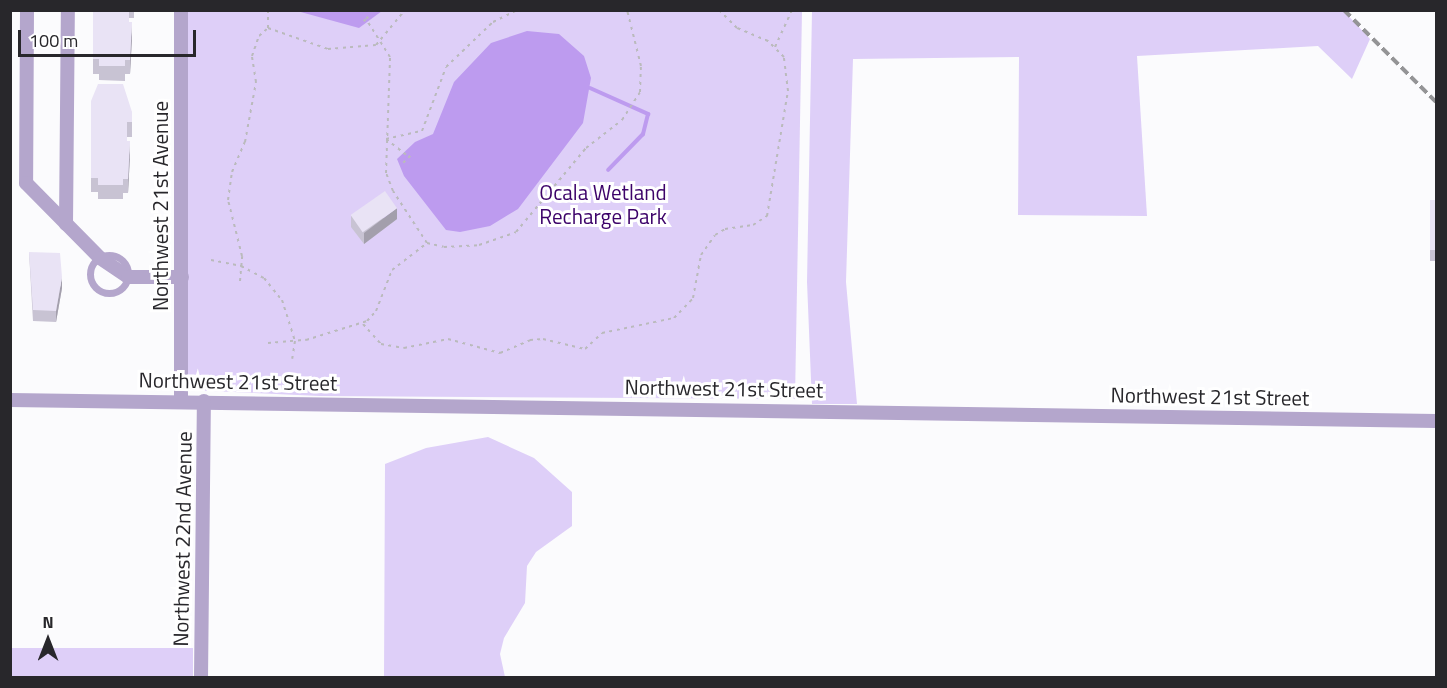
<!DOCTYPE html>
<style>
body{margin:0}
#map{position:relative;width:1447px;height:688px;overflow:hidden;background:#fbfbfd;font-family:"Titillium Web",sans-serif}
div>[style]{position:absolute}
.green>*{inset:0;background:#decff8;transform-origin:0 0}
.water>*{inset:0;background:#bd9bef}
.stream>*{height:4px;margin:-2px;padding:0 2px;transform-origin:2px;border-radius:2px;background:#bd9bef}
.path>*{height:2px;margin-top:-1px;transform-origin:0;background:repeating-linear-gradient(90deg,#bababc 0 3px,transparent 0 7.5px)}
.service>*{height:7px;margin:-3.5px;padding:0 3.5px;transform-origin:3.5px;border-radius:3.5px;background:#b4a6cc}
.service>.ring{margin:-3.5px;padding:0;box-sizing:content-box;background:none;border:7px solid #b4a6cc;border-radius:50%}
.minor>*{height:14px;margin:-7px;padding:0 7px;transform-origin:7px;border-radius:7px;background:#b4a6cc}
.rail>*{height:4px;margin-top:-2px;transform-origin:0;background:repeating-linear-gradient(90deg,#949496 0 9px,transparent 0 13.5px)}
.wall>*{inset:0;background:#c8c3d3;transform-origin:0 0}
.shaded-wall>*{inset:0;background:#a39fac}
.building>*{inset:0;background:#e9e3f5;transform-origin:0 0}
span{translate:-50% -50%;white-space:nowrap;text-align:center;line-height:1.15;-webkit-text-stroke:6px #fff;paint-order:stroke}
.park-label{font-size:21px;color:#3c0269}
.street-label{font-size:21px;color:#28272b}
.frame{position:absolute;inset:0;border:12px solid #28272b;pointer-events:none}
.north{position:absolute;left:18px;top:610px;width:60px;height:60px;-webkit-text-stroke:4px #fff;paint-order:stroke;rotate:0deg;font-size:16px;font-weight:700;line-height:24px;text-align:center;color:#28272b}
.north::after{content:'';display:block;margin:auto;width:21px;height:27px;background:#28272b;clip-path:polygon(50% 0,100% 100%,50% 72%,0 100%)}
.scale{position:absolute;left:18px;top:30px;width:178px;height:27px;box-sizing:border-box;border:3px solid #28272b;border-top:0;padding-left:8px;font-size:18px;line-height:21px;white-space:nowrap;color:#28272b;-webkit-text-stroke:4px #fff;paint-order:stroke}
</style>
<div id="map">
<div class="green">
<i style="clip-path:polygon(1343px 10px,1370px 39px,1352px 79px,1318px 46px,1137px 56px,1147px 216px,1018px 215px,1019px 57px,853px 59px,846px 282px,857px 404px,812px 404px,807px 282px,812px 11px)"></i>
<i style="clip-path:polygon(188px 11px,802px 11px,795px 399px,320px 396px,190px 390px,185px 376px)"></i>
<i style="clip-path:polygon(488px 437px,534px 458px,572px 492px,572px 526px,536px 552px,527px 566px,525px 603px,504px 638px,500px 654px,505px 677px,384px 677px,385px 464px,426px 448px)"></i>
<i style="left:11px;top:648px;width:182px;height:29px"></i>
</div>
<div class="water">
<i style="clip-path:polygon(297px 11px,382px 11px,359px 28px)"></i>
<i style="clip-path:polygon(527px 31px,559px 34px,584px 56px,591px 78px,583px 123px,518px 209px,490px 226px,460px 232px,446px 230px,404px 176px,397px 159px,415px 142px,433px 134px,454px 82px,491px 43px)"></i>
</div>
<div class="stream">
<i style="left:590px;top:88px;width:64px;rotate:24.1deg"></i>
<i style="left:648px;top:114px;width:21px;rotate:104deg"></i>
<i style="left:643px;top:134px;width:50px;rotate:134.2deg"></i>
</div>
<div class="path">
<i style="left:268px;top:10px;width:18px;rotate:90deg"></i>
<i style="left:366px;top:19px;width:7px;rotate:-45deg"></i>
<i style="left:775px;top:47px;width:41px;rotate:-65.3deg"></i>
<i style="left:386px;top:139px;width:37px;rotate:-13deg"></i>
<i style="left:422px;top:131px;width:68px;rotate:-69.4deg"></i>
<i style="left:446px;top:67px;width:65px;rotate:-43.8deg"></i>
<i style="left:493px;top:22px;width:28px;rotate:-26deg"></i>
<i style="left:386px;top:139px;width:29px;rotate:38deg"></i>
<i style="left:403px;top:163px;width:14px;rotate:-45deg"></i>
<i style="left:427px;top:243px;width:17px;rotate:13deg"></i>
<i style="left:444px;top:247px;width:35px;rotate:-3deg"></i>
<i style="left:479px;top:245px;width:39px;rotate:-19deg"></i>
<i style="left:516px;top:232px;width:109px;rotate:-50.2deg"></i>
<i style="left:586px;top:148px;width:46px;rotate:-37.9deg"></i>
<i style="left:622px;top:120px;width:33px;rotate:-57deg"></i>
<i style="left:640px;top:92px;width:26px;rotate:-88deg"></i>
<i style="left:641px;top:66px;width:58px;rotate:-104deg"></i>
<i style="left:211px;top:260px;width:31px;rotate:11deg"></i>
<i style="left:241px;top:266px;width:26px;rotate:28deg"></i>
<i style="left:264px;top:278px;width:28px;rotate:51deg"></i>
<i style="left:282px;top:300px;width:43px;rotate:72.4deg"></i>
<i style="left:295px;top:341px;width:18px;rotate:99deg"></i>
<i style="left:240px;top:281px;width:25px;rotate:-85deg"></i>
<i style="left:242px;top:256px;width:58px;rotate:-104deg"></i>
<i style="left:228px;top:200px;width:28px;rotate:-82deg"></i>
<i style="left:232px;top:172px;width:33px;rotate:-67deg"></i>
<i style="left:245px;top:142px;width:61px;rotate:-79.6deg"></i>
<i style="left:256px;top:82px;width:26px;rotate:-99deg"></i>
<i style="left:252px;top:56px;width:21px;rotate:-71deg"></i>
<i style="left:259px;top:36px;width:12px;rotate:-42deg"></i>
<i style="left:268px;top:28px;width:64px;rotate:19.3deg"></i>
<i style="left:328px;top:49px;width:48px;rotate:-4.8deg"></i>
<i style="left:376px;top:45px;width:45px;rotate:-50.4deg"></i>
<i style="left:363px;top:324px;width:27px;rotate:48deg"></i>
<i style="left:381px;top:344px;width:23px;rotate:10deg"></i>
<i style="left:404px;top:348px;width:45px;rotate:-11.6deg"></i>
<i style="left:448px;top:339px;width:54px;rotate:15.1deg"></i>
<i style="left:500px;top:353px;width:33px;rotate:-23deg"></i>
<i style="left:530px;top:340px;width:13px;rotate:-4deg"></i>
<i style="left:543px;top:339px;width:43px;rotate:13.4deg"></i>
<i style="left:585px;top:349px;width:23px;rotate:-43deg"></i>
<i style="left:602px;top:333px;width:74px;rotate:-11.8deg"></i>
<i style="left:674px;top:318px;width:28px;rotate:-46deg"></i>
<i style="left:693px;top:298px;width:44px;rotate:-79.5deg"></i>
<i style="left:701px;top:255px;width:24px;rotate:-55deg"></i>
<i style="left:715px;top:235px;width:12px;rotate:-31deg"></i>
<i style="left:725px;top:229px;width:28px;rotate:-8deg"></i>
<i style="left:753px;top:225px;width:17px;rotate:-33deg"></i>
<i style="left:767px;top:216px;width:127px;rotate:-80.5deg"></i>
<i style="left:788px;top:91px;width:34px;rotate:-97deg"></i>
<i style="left:784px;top:57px;width:23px;rotate:-135deg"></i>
<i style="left:768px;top:41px;width:34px;rotate:-157deg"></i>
<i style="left:737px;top:28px;width:25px;rotate:-135deg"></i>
<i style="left:268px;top:343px;width:38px;rotate:-5deg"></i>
<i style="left:306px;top:340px;width:64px;rotate:-17.3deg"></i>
<i style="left:367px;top:321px;width:13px;rotate:-48deg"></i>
<i style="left:376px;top:311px;width:44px;rotate:-68.7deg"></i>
<i style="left:392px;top:270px;width:44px;rotate:-37.6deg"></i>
<i style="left:427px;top:243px;width:62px;rotate:-123.2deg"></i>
<i style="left:393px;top:191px;width:19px;rotate:-111deg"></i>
<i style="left:386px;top:173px;width:116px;rotate:-88deg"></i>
<i style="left:390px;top:57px;width:45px;rotate:-122.3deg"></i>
<i style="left:366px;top:19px;width:7px;rotate:135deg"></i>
</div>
<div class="service">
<i class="ring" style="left:90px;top:255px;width:31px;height:31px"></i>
</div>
<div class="minor">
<i style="left:27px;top:10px;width:173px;rotate:90.3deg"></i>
<i style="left:26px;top:183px;width:105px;rotate:45.4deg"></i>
<i style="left:100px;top:258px;width:34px;rotate:34deg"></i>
<i style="left:128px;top:277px;width:54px"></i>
<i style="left:181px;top:10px;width:391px;rotate:90deg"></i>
<i style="left:66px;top:224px;width:214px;rotate:-89.5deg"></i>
<i style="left:10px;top:400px;width:1426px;rotate:0.84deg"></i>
<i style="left:201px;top:678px;width:277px;rotate:-89.4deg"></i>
</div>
<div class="rail">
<i style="left:1344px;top:10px;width:130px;rotate:45deg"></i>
</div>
<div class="wall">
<i style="clip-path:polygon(93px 10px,134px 10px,134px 18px,129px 18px,129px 22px,132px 37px,130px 74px,125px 74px,125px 81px,99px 80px,99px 74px,93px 74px)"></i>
<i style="clip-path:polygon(91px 101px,132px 112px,132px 137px,127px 137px,127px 141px,130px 155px,128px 193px,123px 193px,123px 199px,98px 199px,98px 192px,91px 192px)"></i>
<i style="left:1430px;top:200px;width:7px;height:61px"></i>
<i style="clip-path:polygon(351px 216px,397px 219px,364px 244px,351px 227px)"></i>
<i style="clip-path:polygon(29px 252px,62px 288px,56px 322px,33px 321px)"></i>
<i style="left:10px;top:316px;width:2px;height:30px"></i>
</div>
<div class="shaded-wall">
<i style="clip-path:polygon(132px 22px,132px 37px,130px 74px,130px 60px)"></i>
<i style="clip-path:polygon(130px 141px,130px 155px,128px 193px,128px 179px)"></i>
<i style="clip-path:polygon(397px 208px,397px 219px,364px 244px,364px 233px)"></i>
<i style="clip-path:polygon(62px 277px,62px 288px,56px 322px,56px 311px)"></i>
</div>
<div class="building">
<i style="clip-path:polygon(93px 10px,129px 10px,129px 22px,132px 22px,130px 60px,125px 60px,125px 66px,99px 66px,99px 59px,93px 59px)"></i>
<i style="clip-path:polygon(98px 84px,123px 84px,132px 112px,132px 122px,127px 122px,127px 141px,130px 141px,128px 179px,123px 179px,123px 185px,98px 185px,98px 178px,91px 178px,91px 101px)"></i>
<i style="left:385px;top:191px;width:21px;height:42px;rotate:55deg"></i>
<i style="left:1430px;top:200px;width:7px;height:50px"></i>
<i style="clip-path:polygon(29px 252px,60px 253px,62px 277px,56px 311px,33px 310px)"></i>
<i style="left:10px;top:316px;width:2px;height:20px"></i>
</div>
<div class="park-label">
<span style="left:603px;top:204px">Ocala Wetland<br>Recharge Park</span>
</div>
<div class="street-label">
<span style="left:160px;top:206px;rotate:-90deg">Northwest 21st Avenue</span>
<span style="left:238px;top:381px;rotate:1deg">Northwest 21st Street</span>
<span style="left:724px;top:388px;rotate:1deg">Northwest 21st Street</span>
<span style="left:1210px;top:396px;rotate:1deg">Northwest 21st Street</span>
<span style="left:182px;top:539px;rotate:-89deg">Northwest 22nd Avenue</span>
</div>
<div class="frame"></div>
<div class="north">N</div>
<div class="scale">100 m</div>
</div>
